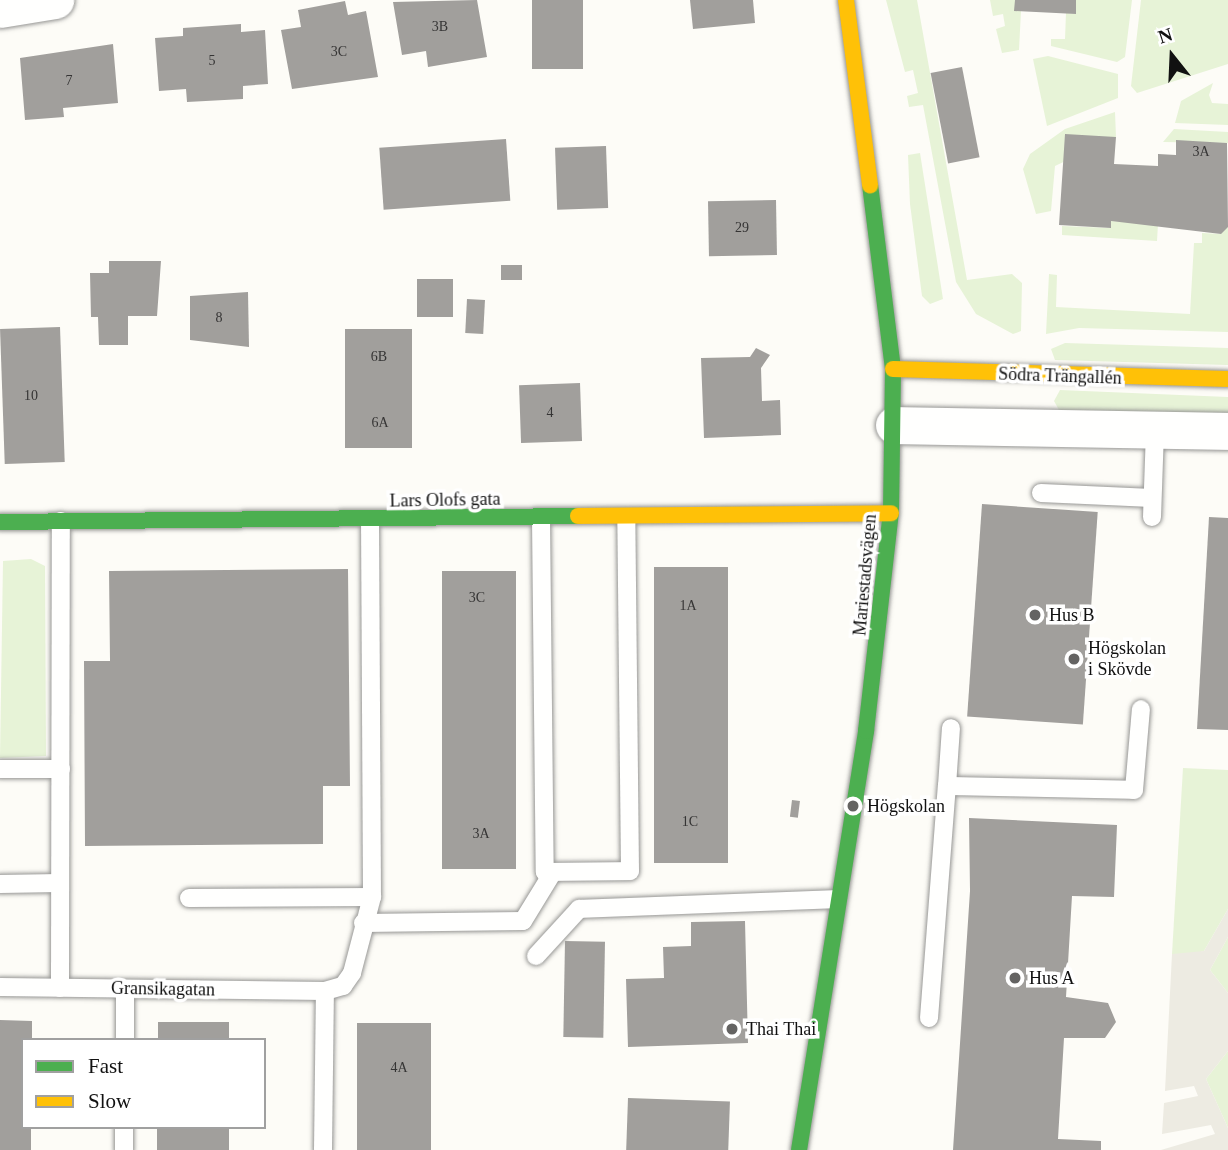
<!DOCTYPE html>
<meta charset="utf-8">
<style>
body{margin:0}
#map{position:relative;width:1228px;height:1150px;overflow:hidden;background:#fdfcf7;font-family:Georgia,serif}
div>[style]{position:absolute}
.green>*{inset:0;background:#e7f3d7}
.plaza>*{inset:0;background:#edebe2}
.building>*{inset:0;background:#a19f9c;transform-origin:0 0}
.roads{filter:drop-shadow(0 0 2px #979795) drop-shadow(0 0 2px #979795)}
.lane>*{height:18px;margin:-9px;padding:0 9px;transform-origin:9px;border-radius:9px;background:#fffffe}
.street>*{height:37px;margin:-18.5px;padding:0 18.5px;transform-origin:18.5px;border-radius:18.5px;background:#fffffe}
.fast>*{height:16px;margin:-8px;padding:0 8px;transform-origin:8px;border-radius:8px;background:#4caf50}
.slow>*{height:16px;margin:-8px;padding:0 8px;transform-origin:8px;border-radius:8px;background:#ffc107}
.dots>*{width:19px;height:19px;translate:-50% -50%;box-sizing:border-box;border:4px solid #fff;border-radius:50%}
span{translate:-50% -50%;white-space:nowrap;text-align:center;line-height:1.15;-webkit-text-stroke:7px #fff;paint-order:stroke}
.number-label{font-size:14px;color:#353434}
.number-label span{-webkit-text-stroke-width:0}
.street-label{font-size:18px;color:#111}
.poi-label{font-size:18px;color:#111}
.left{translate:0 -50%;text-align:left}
.legend{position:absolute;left:21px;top:1038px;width:245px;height:91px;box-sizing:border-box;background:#fff;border:2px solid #a0a0a0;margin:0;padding:9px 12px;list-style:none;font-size:21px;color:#111}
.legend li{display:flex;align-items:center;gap:14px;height:35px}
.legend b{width:35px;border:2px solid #a0a0a0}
.north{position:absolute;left:1137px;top:21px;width:70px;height:70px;-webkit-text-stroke:5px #fff;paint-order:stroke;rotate:342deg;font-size:19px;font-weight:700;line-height:28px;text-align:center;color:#111}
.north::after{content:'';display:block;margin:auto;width:24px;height:32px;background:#111;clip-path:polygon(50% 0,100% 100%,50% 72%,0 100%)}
</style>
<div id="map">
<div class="green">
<i style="clip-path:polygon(886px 0,917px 0,967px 280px,1012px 274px,1022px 283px,1021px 331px,1013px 334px,976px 314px,956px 282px,923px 105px,909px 107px,907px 96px,918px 93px,913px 70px,905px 72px)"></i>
<i style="clip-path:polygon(990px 0,1015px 0,1015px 10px,1021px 11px,1019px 50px,1002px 53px,996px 29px,1005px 26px,1003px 14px,993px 16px)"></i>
<i style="clip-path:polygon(1076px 0,1132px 0,1125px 57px,1117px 62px,1051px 46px,1051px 39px,1065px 39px,1066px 13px,1076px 14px)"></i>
<i style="clip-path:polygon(1141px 0,1228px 0,1228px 64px,1137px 93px,1131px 86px)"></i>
<i style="clip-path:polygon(1048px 56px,1118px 74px,1118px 98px,1047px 126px,1033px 59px)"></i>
<i style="clip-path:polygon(1213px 83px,1209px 95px,1212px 103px,1228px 104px,1228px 125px,1175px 123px,1181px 101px)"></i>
<i style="clip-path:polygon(1115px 112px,1116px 137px,1055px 166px,1051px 211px,1036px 214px,1023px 169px,1030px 154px,1065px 129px)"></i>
<i style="clip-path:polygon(1174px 129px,1228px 132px,1228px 143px,1163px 142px)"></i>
<i style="clip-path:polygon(920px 153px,943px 299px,930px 304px,922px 296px,910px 204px,908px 155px)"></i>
<i style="clip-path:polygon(1111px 221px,1158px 224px,1157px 241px,1062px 235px,1062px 226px,1110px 228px)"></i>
<i style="clip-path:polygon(1222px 227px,1228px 227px,1228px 332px,1079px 328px,1046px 334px,1049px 274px,1057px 275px,1056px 307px,1190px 314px,1194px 243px,1202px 243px,1202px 233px,1221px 234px)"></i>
<i style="clip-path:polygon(1065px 343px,1228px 348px,1228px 365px,1055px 360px,1051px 349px)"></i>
<i style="clip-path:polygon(1060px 390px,1228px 397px,1228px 416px,1059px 410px,1054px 401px)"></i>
<i style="clip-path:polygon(31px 559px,45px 566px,46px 756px,0 758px,3px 561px)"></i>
<i style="clip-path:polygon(1183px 768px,1228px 770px,1228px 909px,1204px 951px,1184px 957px,1172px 954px)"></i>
<i style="clip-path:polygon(1228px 937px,1228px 993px,1210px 970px)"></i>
<i style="clip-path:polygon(1228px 1051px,1228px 1128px,1206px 1079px)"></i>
</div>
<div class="plaza">
<i style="clip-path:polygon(1228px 909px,1228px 937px,1210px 970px,1228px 993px,1228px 1051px,1206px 1079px,1228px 1128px,1228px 1150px,1161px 1150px,1215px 1134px,1211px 1125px,1162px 1134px,1164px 1103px,1198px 1096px,1194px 1086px,1165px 1091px,1172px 954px,1204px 951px)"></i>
</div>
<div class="building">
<i style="clip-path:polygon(477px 0,487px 57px,428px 67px,426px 51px,402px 55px,393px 2px)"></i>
<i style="left:532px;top:0;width:51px;height:69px"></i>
<i style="clip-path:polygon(690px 0,753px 0,755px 23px,693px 29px)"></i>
<i style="clip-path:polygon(1015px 0,1076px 0,1076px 14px,1014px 11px)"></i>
<i style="clip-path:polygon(345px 1px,348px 15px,366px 11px,378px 77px,292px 89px,281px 30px,301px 27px,298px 10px)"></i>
<i style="clip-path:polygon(241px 24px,241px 32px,265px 30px,268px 84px,243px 86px,243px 99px,187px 102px,186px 89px,159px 91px,155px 38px,183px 36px,183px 28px)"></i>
<i style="clip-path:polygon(113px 44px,118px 103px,63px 108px,64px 117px,25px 120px,20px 58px)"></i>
<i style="left:962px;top:67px;width:92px;height:32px;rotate:79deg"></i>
<i style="clip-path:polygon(1065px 134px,1116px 137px,1114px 164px,1158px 166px,1158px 154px,1176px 155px,1176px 140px,1227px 143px,1228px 227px,1221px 234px,1111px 221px,1111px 228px,1059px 225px)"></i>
<i style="left:506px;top:139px;width:62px;height:127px;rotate:86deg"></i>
<i style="left:606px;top:146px;width:62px;height:51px;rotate:88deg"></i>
<i style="left:776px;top:200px;width:55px;height:68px;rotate:89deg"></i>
<i style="clip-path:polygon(109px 261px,161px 261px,157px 316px,128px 316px,128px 345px,99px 345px,98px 317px,91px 317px,90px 273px,109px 273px)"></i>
<i style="left:522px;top:265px;width:15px;height:21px;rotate:90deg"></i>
<i style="left:417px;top:279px;width:36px;height:38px"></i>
<i style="clip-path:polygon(248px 292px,249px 347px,190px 340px,190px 296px)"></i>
<i style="left:467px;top:299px;width:18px;height:34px;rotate:3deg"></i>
<i style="left:60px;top:327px;width:135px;height:60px;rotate:88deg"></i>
<i style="left:412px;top:329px;width:119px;height:67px;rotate:90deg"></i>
<i style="clip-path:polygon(756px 348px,770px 355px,761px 368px,762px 401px,780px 400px,781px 435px,704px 438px,701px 358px,750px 357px)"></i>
<i style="left:580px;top:383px;width:58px;height:61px;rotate:88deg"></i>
<i style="left:982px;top:504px;width:116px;height:213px;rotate:4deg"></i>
<i style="clip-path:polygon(1209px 517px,1228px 518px,1228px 730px,1197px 729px)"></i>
<i style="left:728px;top:567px;width:296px;height:74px;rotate:90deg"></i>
<i style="clip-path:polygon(348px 569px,350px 786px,323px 786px,323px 844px,85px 846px,84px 661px,110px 661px,109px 571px)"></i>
<i style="left:442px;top:571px;width:74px;height:298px"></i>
<i style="left:792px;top:800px;width:8px;height:17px;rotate:7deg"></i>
<i style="clip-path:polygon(969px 818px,1117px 825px,1114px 897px,1072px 896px,1066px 997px,1108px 1003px,1116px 1022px,1105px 1038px,1064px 1038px,1058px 1139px,1101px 1141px,1101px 1150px,953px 1150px,970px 891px)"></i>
<i style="clip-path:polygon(745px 921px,748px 1043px,628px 1047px,626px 979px,664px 978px,663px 947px,691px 946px,691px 922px)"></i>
<i style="left:565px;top:941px;width:40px;height:96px;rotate:1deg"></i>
<i style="clip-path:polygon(0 1020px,32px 1021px,32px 1040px,23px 1040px,23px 1127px,31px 1127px,31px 1150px,0 1150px)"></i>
<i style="left:158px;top:1022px;width:71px;height:18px"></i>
<i style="left:357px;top:1023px;width:74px;height:127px"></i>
<i style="left:628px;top:1098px;width:102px;height:52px;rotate:2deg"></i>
<i style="left:157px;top:1127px;width:72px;height:23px"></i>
</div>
<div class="roads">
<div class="lane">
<i style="left:1041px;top:493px;width:111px;rotate:2.6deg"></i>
<i style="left:1152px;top:517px;width:88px;rotate:-88deg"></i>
<i style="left:541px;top:518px;width:354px;rotate:89.4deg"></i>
<i style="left:545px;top:872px;width:8px"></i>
<i style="left:553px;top:872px;width:77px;rotate:-0.7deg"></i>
<i style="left:630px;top:871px;width:354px;rotate:-90.6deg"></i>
<i style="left:0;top:769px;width:61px"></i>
<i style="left:947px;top:786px;width:58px;rotate:-86.1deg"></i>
<i style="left:0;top:884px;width:60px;rotate:-1deg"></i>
<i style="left:189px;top:898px;width:183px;rotate:-0.3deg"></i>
<i style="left:372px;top:897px;width:377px;rotate:-90.3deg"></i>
<i style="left:363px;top:923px;width:160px;rotate:-0.7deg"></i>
<i style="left:523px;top:921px;width:57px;rotate:-58.5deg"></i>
<i style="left:536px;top:956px;width:64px;rotate:-47.5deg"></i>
<i style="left:579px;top:909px;width:258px;rotate:-2.2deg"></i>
<i style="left:0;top:987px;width:325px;rotate:0.7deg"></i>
<i style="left:325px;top:991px;width:19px;rotate:-16deg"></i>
<i style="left:343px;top:986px;width:16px;rotate:-55deg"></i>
<i style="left:352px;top:973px;width:79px;rotate:-75.3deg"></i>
<i style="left:60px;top:988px;width:467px;rotate:-89.9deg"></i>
<i style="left:929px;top:1018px;width:233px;rotate:-85.6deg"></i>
<i style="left:947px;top:786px;width:187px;rotate:1.2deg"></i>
<i style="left:1134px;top:790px;width:81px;rotate:-85.1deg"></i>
<i style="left:125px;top:1040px;width:51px;rotate:-90deg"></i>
<i style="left:124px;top:1150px;width:23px;rotate:-90deg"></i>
<i style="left:323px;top:1150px;width:159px;rotate:-89.3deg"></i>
</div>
<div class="street">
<i style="left:0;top:9px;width:56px;rotate:-9.3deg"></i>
<i style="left:894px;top:425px;width:334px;rotate:1deg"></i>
</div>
<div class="fast">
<i style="left:0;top:522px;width:578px;rotate:-0.59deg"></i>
<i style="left:799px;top:1150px;width:424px;rotate:-80.9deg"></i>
<i style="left:866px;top:731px;width:219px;rotate:-83.5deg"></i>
<i style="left:891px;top:513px;width:144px;rotate:-89.2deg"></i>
<i style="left:893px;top:369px;width:185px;rotate:-97.1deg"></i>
</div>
<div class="slow">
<i style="left:846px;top:0;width:187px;rotate:82.6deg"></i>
<i style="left:893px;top:369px;width:335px;rotate:1.7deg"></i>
<i style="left:578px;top:516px;width:313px;rotate:-0.5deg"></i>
</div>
</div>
<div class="dots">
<i style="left:1035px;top:615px;background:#646362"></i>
<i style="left:1074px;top:659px;background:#646362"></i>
<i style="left:853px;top:806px;background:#646362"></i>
<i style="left:1015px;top:978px;background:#646362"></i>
<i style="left:732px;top:1029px;background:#646362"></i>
</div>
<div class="number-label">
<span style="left:440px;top:27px">3B</span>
<span style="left:339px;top:52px">3C</span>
<span style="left:212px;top:61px">5</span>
<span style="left:69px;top:81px">7</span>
<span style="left:1201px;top:152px">3A</span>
<span style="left:742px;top:228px">29</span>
<span style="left:219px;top:318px">8</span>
<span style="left:379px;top:357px">6B</span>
<span style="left:31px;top:396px">10</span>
<span style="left:550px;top:413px">4</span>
<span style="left:380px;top:423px">6A</span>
<span style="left:477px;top:598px">3C</span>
<span style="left:688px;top:606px">1A</span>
<span style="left:690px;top:822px">1C</span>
<span style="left:481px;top:834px">3A</span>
<span style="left:399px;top:1068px">4A</span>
</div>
<div class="street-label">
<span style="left:1060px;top:376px;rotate:2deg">Södra Trängallén</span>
<span style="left:445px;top:500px;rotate:-1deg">Lars Olofs gata</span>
<span style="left:865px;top:575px;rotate:-85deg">Mariestadsvägen</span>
<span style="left:163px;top:989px;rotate:1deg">Gransikagatan</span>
</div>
<div class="poi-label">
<span class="left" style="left:1049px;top:615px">Hus B</span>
<span class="left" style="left:1088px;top:659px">Högskolan<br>i Skövde</span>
<span class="left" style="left:867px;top:806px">Högskolan</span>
<span class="left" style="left:1029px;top:978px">Hus A</span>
<span class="left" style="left:746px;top:1029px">Thai Thai</span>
</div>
<ul class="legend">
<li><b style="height:9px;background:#4caf50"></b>Fast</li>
<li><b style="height:9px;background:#ffc107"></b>Slow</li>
</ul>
<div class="north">N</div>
</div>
